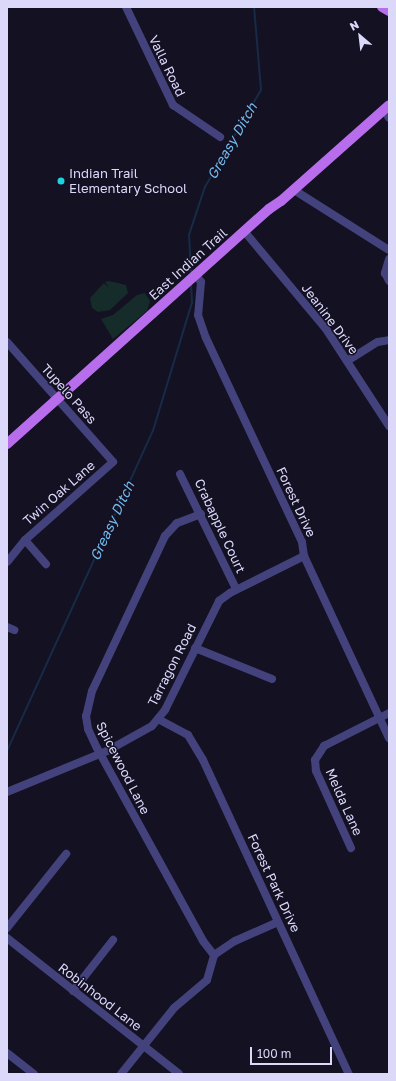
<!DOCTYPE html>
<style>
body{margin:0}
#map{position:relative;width:396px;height:1081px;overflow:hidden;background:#141123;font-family:"Golos Text",sans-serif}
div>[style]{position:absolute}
.green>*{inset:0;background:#152c2a}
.stream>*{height:1.5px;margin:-0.75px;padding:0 0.75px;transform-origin:0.75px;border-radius:0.75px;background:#172b47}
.minor>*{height:8px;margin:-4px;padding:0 4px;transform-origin:4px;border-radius:4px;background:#43427c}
.major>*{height:10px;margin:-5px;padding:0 5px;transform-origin:5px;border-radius:5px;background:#b86dec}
.dots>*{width:11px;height:11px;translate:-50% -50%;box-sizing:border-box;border:2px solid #141123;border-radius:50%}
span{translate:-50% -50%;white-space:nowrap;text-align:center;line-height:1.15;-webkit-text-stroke:3px #141123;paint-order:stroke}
.street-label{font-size:13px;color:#dbd8fa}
.poi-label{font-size:13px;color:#dbd8fa}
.left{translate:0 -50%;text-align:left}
.water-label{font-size:14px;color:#73b9ed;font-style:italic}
.frame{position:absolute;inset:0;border:8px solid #dbd8fa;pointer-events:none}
.north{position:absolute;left:340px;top:16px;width:40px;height:40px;-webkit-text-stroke:3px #141123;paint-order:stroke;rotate:332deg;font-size:11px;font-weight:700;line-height:16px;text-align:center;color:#dbd8fa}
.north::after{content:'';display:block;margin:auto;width:14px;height:18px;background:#dbd8fa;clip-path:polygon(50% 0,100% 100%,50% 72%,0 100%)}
.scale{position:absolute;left:250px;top:1047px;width:82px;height:18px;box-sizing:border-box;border:2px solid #dbd8fa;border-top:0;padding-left:5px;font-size:12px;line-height:14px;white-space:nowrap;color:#dbd8fa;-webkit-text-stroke:3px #141123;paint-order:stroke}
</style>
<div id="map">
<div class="green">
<i style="clip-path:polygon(109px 281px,126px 285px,128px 293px,110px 310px,98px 312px,92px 308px,90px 298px,104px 283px,109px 288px,105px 282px)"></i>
<i style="clip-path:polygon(145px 293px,150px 301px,147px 311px,113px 339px,101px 319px,113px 315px,137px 295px)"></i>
</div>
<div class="stream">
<i style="left:191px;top:273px;width:38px;rotate:-93deg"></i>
<i style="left:189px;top:235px;width:51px;rotate:-71.6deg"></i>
<i style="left:205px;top:187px;width:112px;rotate:-60deg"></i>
<i style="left:261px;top:90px;width:83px;rotate:-94.8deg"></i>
<i style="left:7px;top:751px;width:352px;rotate:-65.5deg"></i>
<i style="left:153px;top:431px;width:134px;rotate:-73.1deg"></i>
<i style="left:192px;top:303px;width:20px;rotate:-93deg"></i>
</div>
<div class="minor">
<i style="left:126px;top:7px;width:109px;rotate:64.4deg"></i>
<i style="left:173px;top:105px;width:57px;rotate:34.2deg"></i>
<i style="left:384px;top:110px;width:9px;rotate:58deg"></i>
<i style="left:294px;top:190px;width:112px;rotate:32.3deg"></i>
<i style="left:244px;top:231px;width:128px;rotate:50.1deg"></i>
<i style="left:326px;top:329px;width:116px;rotate:57deg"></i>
<i style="left:389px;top:259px;width:15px;rotate:106deg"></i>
<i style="left:385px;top:273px;width:9px;rotate:63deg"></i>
<i style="left:195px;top:274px;width:10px;rotate:53deg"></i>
<i style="left:201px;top:282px;width:33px;rotate:95deg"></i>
<i style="left:198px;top:315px;width:24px;rotate:71deg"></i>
<i style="left:206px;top:338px;width:225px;rotate:64.8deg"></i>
<i style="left:302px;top:542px;width:14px;rotate:82deg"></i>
<i style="left:304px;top:556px;width:201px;rotate:65deg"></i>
<i style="left:7px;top:342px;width:160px;rotate:48.5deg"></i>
<i style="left:113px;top:462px;width:118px;rotate:138.4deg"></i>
<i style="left:25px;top:540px;width:28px;rotate:129deg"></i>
<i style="left:347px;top:361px;width:36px;rotate:-32deg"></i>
<i style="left:378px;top:342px;width:11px;rotate:-10deg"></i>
<i style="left:180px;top:474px;width:128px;rotate:64deg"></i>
<i style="left:201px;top:514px;width:26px;rotate:159deg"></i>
<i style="left:177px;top:523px;width:18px;rotate:133deg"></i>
<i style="left:165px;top:536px;width:171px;rotate:115.2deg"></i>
<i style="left:92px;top:691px;width:26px;rotate:103deg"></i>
<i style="left:86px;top:716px;width:13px;rotate:81deg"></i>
<i style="left:88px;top:729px;width:21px;rotate:65deg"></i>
<i style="left:97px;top:748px;width:220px;rotate:61.2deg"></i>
<i style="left:203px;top:941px;width:18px;rotate:52deg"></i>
<i style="left:25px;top:540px;width:32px;rotate:49deg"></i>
<i style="left:7px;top:627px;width:8px;rotate:23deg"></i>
<i style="left:195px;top:648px;width:83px;rotate:21.9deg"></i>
<i style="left:158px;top:719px;width:34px;rotate:28deg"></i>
<i style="left:188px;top:735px;width:29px;rotate:59deg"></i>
<i style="left:203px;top:760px;width:346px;rotate:65.1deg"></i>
<i style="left:7px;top:792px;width:108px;rotate:-22.3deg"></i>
<i style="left:107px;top:751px;width:51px;rotate:-29.1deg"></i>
<i style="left:152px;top:726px;width:21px;rotate:-51deg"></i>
<i style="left:165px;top:710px;width:122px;rotate:-63.6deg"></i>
<i style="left:219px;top:601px;width:14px;rotate:-36deg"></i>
<i style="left:230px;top:593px;width:83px;rotate:-26.6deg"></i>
<i style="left:351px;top:848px;width:85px;rotate:-114.4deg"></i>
<i style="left:316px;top:771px;width:11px;rotate:-95deg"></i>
<i style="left:315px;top:760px;width:17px;rotate:-57deg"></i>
<i style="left:324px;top:746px;width:73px;rotate:-26.9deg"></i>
<i style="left:7px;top:928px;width:95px;rotate:-51.4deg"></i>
<i style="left:7px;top:938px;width:219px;rotate:38.3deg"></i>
<i style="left:73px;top:991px;width:65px;rotate:-51.9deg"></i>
<i style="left:7px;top:1053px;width:34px;rotate:38deg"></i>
<i style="left:121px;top:1074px;width:85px;rotate:-51.2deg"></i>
<i style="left:174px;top:1008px;width:43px;rotate:-40.3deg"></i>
<i style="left:207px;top:980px;width:26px;rotate:-74deg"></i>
<i style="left:214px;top:955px;width:25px;rotate:-34deg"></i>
<i style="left:235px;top:941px;width:47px;rotate:-23.8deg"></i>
</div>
<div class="major">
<i style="left:382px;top:7px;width:8px;rotate:30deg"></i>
<i style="left:7px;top:444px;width:352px;rotate:-41.9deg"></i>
<i style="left:269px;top:209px;width:14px;rotate:-34deg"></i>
<i style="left:281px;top:201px;width:144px;rotate:-41.6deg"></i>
</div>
<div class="dots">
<i style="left:61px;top:181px;background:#1ed3e0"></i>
</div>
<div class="street-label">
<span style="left:167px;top:66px;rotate:64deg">Valla Road</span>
<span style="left:188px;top:264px;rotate:-42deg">East Indian Trail</span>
<span style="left:330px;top:319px;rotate:53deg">Jeanine Drive</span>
<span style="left:69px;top:394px;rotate:48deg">Tupelo Pass</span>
<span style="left:59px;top:493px;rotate:-41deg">Twin Oak Lane</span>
<span style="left:296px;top:502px;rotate:65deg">Forest Drive</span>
<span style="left:220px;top:526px;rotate:65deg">Crabapple Court</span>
<span style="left:172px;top:665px;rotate:-63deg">Tarragon Road</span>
<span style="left:123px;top:768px;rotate:63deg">Spicewood Lane</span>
<span style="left:344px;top:802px;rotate:66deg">Melda Lane</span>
<span style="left:274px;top:883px;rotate:65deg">Forest Park Drive</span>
<span style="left:100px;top:997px;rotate:38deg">Robinhood Lane</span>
</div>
<div class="poi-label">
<span class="left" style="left:69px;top:181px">Indian Trail<br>Elementary School</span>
</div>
<div class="water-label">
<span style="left:232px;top:141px;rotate:-60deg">Greasy Ditch</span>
<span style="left:112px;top:521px;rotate:-65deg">Greasy Ditch</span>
</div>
<div class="frame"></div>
<div class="north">N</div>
<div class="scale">100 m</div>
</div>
